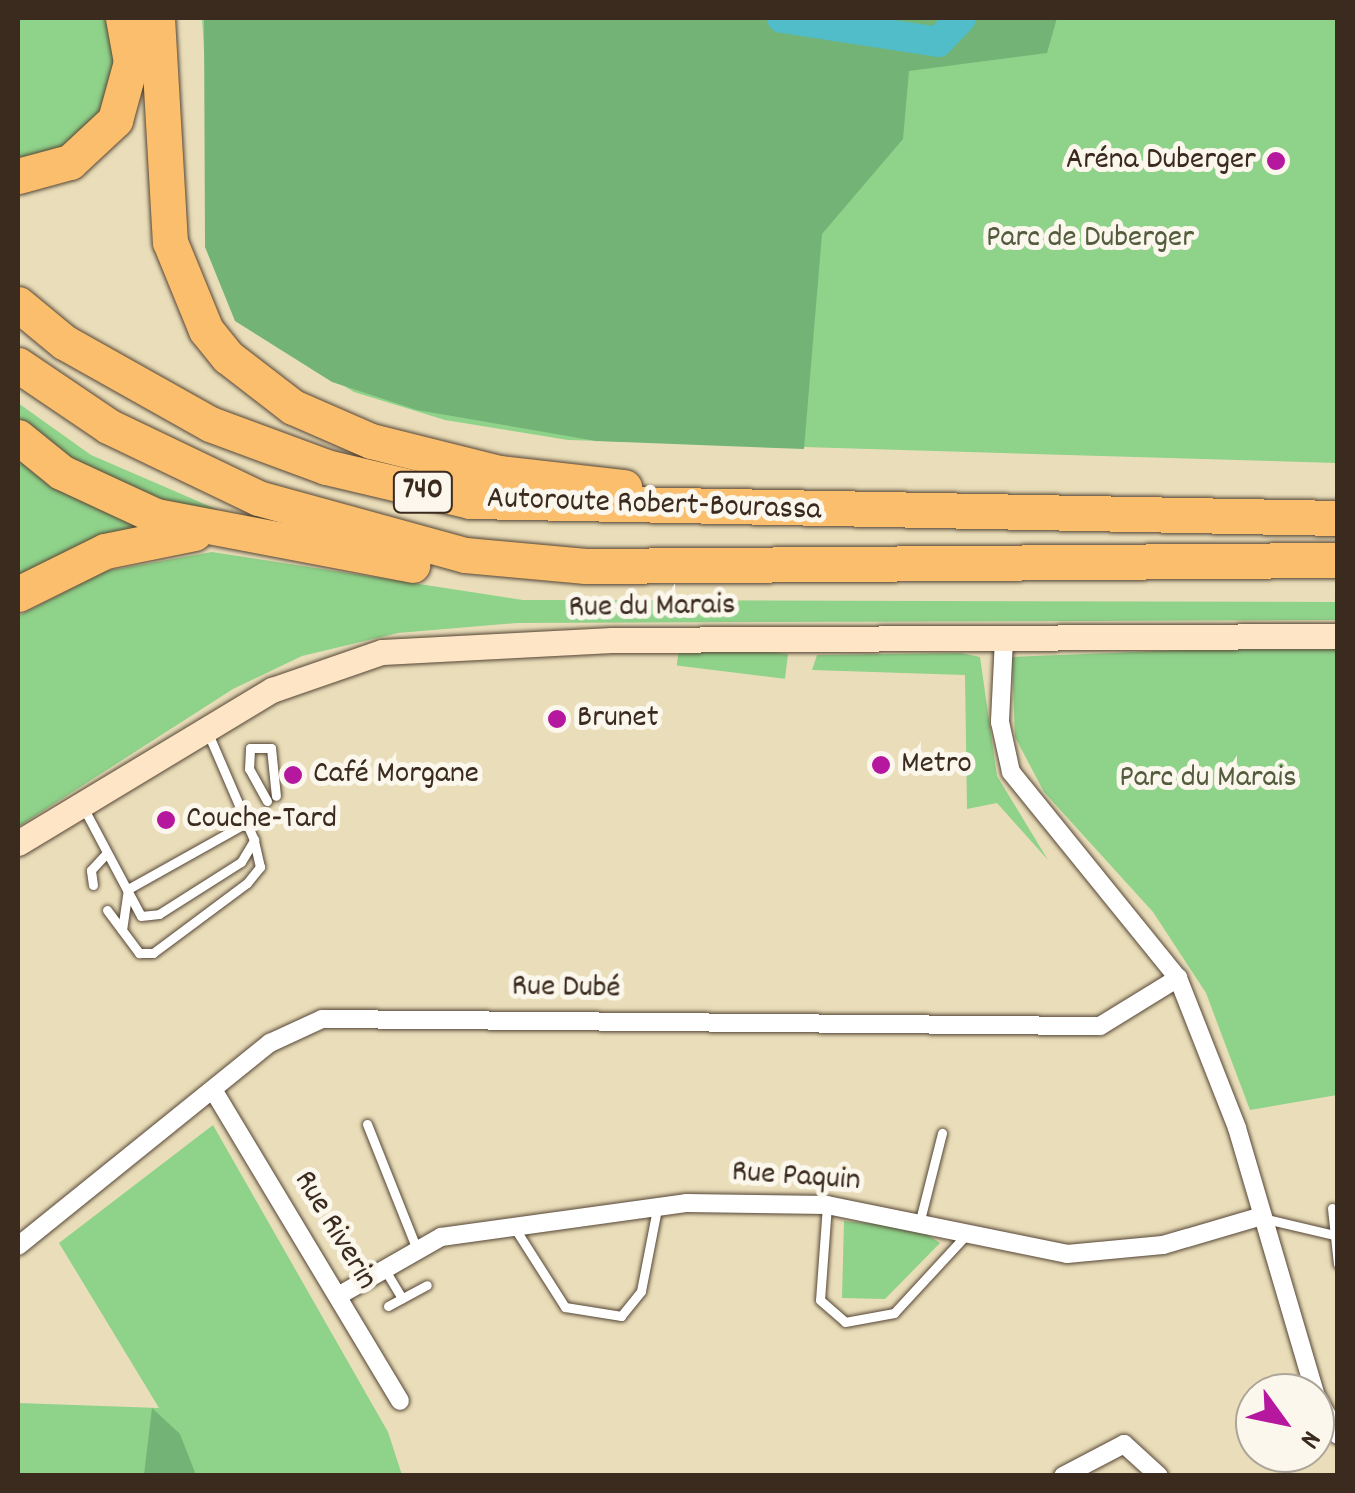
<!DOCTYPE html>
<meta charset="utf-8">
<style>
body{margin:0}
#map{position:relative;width:1355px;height:1493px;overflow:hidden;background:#eadeba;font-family:Dekko,sans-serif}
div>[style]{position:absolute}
.green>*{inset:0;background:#8fd28a;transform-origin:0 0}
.forest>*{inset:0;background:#73b476}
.river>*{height:30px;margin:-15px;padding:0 15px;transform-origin:15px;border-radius:15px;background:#50bdc9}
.roads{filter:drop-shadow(0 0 2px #554535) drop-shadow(0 0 2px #554535)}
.lane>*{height:9px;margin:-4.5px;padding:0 4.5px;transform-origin:4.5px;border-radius:4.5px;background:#fff}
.street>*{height:18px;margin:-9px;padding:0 9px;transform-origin:9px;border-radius:9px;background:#fff}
.secondary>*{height:25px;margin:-12.5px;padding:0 12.5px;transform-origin:12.5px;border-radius:12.5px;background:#fde5c5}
.highway>*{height:35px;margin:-17.5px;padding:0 17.5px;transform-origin:17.5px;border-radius:17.5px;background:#fabe6d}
.dots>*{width:28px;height:28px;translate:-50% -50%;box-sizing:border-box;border:5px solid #fbf7ec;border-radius:50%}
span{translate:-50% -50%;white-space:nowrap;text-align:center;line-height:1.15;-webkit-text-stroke:10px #fbf7ec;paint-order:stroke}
.shield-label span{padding:2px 8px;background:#fbf7ec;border:2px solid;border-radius:8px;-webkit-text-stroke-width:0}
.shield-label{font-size:30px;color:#3b2a1e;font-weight:700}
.poi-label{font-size:32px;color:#3b2a1e}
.right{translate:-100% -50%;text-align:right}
.left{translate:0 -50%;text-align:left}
.park-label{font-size:32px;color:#545c3e}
.street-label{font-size:32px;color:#3b2a1e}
.frame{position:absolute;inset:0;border:20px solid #3b2a1e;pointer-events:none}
.north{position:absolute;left:1235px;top:1373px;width:100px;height:100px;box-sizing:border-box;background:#fbf7ec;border:2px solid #aea59a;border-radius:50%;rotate:123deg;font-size:28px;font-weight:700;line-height:40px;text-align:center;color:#3b2a1e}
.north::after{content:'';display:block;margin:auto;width:35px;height:45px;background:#b5179e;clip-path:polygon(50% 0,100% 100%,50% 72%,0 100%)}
</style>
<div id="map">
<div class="green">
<i style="clip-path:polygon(18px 18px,104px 18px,119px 55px,108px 106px,65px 151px,18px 163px)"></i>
<i style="clip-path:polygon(202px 18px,1337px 18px,1337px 463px,568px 440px,445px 420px,354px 392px,259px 334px,208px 116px)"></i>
<i style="clip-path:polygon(18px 403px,91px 455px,260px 528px,198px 529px,18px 432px)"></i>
<i style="clip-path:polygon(18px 447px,150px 528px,18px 584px)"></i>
<i style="clip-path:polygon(212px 552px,523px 600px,1338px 602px,1337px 620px,517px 623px,398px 633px,302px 656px,233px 689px,18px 827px,18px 616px,106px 571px)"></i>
<i style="clip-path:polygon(1337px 644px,1337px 1095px,1250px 1110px,1206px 993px,1153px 912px,1044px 792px,1015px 737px,1012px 657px)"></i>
<i style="clip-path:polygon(961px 653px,980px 657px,997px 776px,1048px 860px,997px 803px,967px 809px,965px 675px,812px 670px,817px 655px)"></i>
<i style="left:788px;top:654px;width:25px;height:109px;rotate:97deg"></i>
<i style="clip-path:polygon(213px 1125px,388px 1432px,402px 1475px,18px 1476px,18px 1403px,159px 1408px,59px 1243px)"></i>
<i style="clip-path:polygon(844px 1221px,917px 1228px,940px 1243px,885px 1299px,842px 1298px)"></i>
</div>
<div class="forest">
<i style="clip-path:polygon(204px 18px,1057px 18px,1047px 53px,909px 71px,903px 139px,822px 234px,804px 449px,596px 441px,417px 410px,332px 382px,235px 321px,205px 247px)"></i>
<i style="clip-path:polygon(152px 1408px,180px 1434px,196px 1475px,144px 1475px)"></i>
</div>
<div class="river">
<i style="left:782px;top:18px;width:158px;rotate:8.7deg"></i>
<i style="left:938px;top:42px;width:33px;rotate:-46deg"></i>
</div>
<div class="roads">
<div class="lane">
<i style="left:267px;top:801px;width:37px;rotate:-119deg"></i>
<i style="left:249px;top:769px;width:21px;rotate:-87deg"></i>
<i style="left:250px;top:748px;width:21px"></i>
<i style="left:271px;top:748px;width:48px;rotate:84.1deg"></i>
<i style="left:83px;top:807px;width:123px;rotate:62deg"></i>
<i style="left:141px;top:916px;width:18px;rotate:-6deg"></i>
<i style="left:159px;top:914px;width:97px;rotate:-32.4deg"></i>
<i style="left:241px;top:862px;width:26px;rotate:-59deg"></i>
<i style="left:254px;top:840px;width:116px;rotate:-113.3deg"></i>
<i style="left:93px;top:885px;width:15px;rotate:-98deg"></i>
<i style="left:91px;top:870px;width:23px;rotate:-47deg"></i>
<i style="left:107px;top:910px;width:54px;rotate:53.3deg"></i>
<i style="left:139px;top:953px;width:14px"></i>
<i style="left:153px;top:953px;width:117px;rotate:-36.7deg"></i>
<i style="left:247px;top:883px;width:21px;rotate:-51deg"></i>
<i style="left:260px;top:867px;width:28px;rotate:-103deg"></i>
<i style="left:122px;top:930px;width:41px;rotate:-81.7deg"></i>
<i style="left:128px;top:889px;width:135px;rotate:-29.2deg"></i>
<i style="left:367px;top:1124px;width:132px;rotate:68.3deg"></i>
<i style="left:827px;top:1205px;width:95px;rotate:94.2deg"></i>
<i style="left:820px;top:1300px;width:33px;rotate:41deg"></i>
<i style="left:845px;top:1322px;width:50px;rotate:-10.4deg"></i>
<i style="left:894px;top:1313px;width:106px;rotate:-47.3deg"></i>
<i style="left:1332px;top:1208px;width:56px;rotate:83.9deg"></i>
<i style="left:1262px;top:1218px;width:78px;rotate:13.3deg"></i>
<i style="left:920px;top:1220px;width:90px;rotate:-75.8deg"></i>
<i style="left:514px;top:1227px;width:95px;rotate:57.5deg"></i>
<i style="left:565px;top:1307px;width:57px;rotate:9.1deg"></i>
<i style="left:621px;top:1316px;width:32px;rotate:-51deg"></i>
<i style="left:641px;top:1291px;width:84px;rotate:-79deg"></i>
<i style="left:385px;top:1270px;width:33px;rotate:59deg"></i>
<i style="left:388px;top:1306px;width:44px;rotate:-28.3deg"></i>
</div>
<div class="street">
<i style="left:1004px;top:639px;width:83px;rotate:92.8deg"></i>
<i style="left:1000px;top:722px;width:51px;rotate:77.6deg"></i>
<i style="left:1011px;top:772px;width:265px;rotate:51deg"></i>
<i style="left:1178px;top:978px;width:161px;rotate:68.5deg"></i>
<i style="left:1237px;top:1128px;width:276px;rotate:73.6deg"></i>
<i style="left:215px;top:1093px;width:359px;rotate:59deg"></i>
<i style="left:18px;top:1246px;width:324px;rotate:-38.9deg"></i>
<i style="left:270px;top:1043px;width:57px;rotate:-24.8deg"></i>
<i style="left:322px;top:1019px;width:778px;rotate:0.52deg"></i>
<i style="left:1100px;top:1026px;width:92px;rotate:-31.6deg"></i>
<i style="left:338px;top:1296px;width:119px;rotate:-29.8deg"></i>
<i style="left:441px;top:1237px;width:247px;rotate:-7.9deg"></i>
<i style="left:686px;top:1203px;width:141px;rotate:0.8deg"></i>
<i style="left:827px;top:1205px;width:245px;rotate:11.5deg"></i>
<i style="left:1067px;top:1254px;width:96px;rotate:-5.4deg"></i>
<i style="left:1163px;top:1245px;width:100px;rotate:-16.3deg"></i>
<i style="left:1315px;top:1394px;width:47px;rotate:60.7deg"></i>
<i style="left:1063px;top:1476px;width:69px;rotate:-27.7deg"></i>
<i style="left:1124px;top:1444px;width:47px;rotate:42.4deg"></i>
</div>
<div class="secondary">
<i style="left:18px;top:843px;width:297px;rotate:-31.1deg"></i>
<i style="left:272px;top:690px;width:116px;rotate:-19.1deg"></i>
<i style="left:382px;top:652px;width:230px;rotate:-3deg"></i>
<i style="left:612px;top:640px;width:726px;rotate:-0.32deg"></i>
</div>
<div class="highway">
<i style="left:157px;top:18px;width:224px;rotate:86.7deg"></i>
<i style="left:170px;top:242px;width:95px;rotate:67.8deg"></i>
<i style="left:206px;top:330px;width:35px;rotate:51deg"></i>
<i style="left:228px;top:357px;width:82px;rotate:37.6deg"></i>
<i style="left:293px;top:407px;width:85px;rotate:23.6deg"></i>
<i style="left:371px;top:441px;width:132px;rotate:14deg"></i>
<i style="left:499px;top:473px;width:126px;rotate:6.4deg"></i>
<i style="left:18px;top:176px;width:54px;rotate:-15.1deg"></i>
<i style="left:70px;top:162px;width:62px;rotate:-43deg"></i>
<i style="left:115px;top:120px;width:60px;rotate:-74.6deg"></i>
<i style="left:131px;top:62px;width:45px;rotate:-100.3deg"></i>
<i style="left:18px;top:304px;width:60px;rotate:39.6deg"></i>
<i style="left:64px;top:342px;width:167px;rotate:29.3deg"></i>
<i style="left:210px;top:424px;width:124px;rotate:20.3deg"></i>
<i style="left:326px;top:467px;width:148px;rotate:13.3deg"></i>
<i style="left:470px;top:501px;width:868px;rotate:1.12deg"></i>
<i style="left:18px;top:365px;width:109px;rotate:34.1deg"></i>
<i style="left:108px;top:426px;width:166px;rotate:25.6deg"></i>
<i style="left:258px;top:498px;width:215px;rotate:15.4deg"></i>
<i style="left:465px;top:555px;width:121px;rotate:5.2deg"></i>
<i style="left:586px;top:566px;width:752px;rotate:-0.46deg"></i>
<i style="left:18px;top:437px;width:55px;rotate:39.1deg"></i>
<i style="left:61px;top:472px;width:105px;rotate:24.9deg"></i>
<i style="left:156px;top:516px;width:261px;rotate:10.8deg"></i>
<i style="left:18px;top:594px;width:97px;rotate:-26.3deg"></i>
<i style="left:105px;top:551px;width:91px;rotate:-11.4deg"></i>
</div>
</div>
<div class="dots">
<i style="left:1276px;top:161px;background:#b5179e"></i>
<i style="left:557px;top:719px;background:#b5179e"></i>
<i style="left:881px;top:765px;background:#b5179e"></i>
<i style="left:293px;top:775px;background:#b5179e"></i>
<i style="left:166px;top:820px;background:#b5179e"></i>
</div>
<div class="shield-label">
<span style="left:423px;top:492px">740</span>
</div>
<div class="poi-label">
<span class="right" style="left:1256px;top:161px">Aréna Duberger</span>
<span class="left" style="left:577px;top:719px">Brunet</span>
<span class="left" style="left:901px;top:765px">Metro</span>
<span class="left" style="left:313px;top:775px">Café Morgane</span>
<span class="left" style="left:186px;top:820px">Couche-Tard</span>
</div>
<div class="park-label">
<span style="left:1090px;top:239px">Parc de Duberger</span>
<span style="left:1208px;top:779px">Parc du Marais</span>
</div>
<div class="street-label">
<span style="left:654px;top:506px;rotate:2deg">Autoroute Robert-Bourassa</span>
<span style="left:652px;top:608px;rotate:-1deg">Rue du Marais</span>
<span style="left:566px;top:989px;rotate:1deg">Rue Dubé</span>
<span style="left:796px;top:1178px;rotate:4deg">Rue Paquin</span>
<span style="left:334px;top:1231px;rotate:59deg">Rue Riverin</span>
</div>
<div class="frame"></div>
<div class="north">N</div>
</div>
